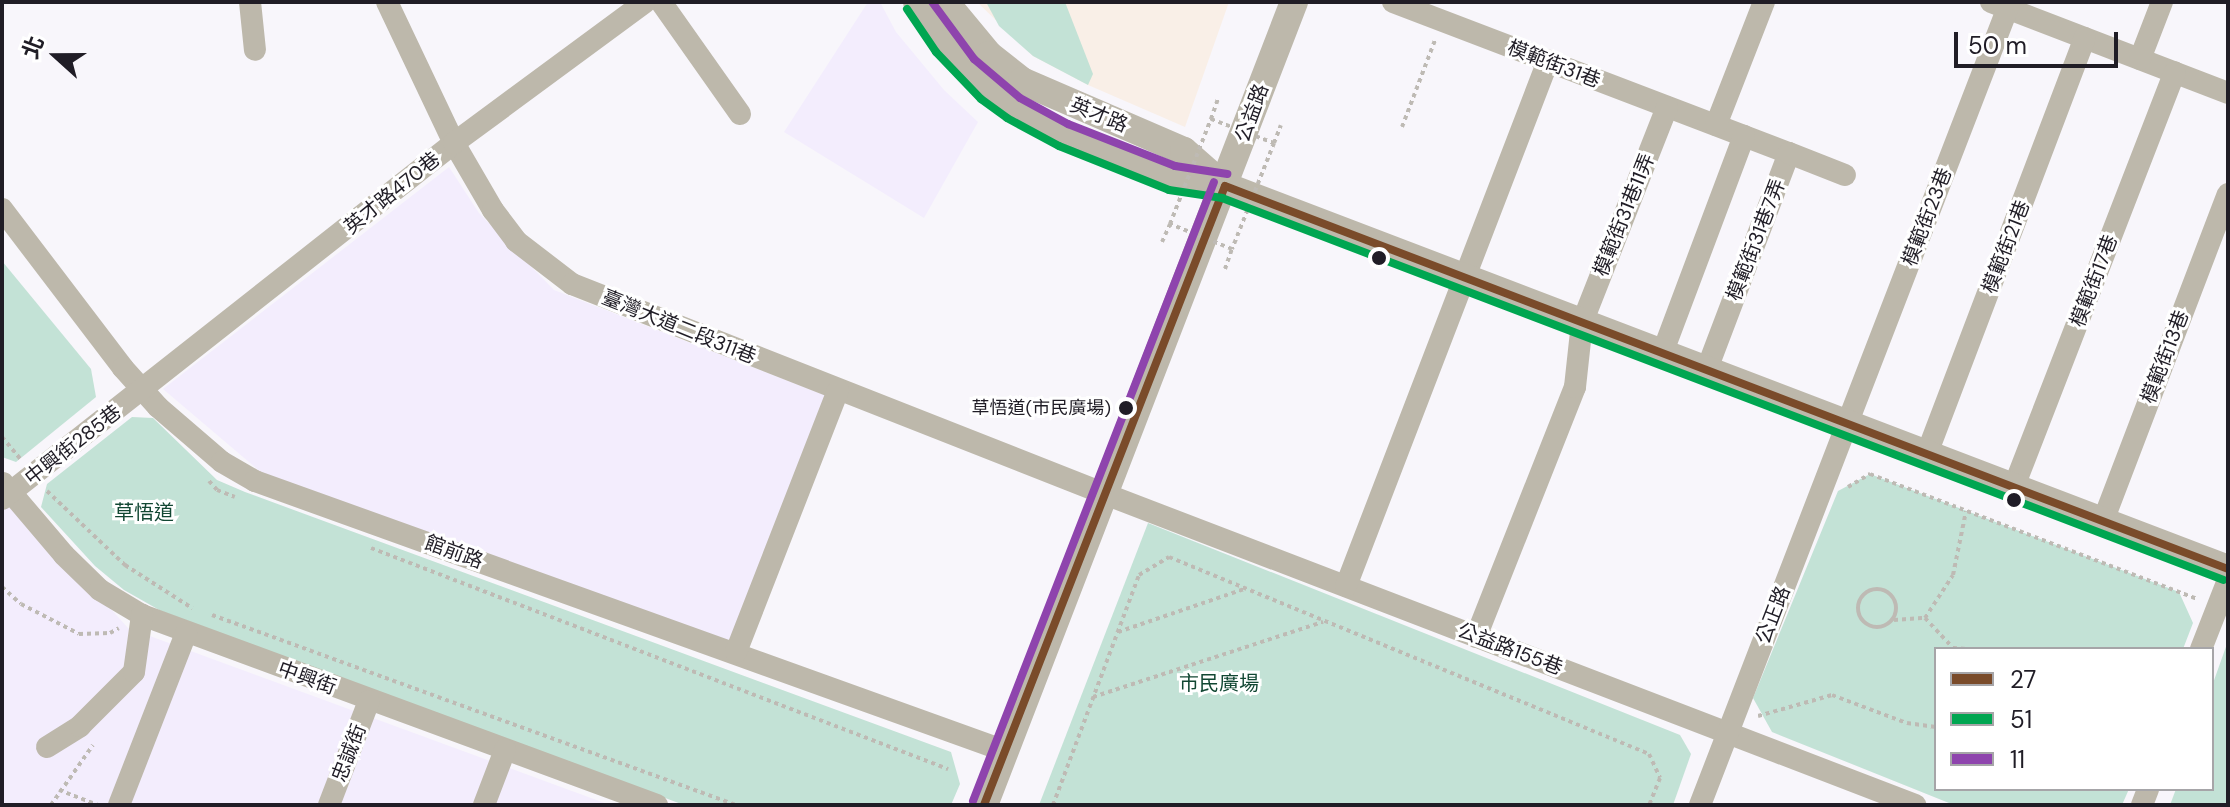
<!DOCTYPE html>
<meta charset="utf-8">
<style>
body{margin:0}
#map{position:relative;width:2230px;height:807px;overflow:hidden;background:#f8f6fb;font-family:"DM Sans","Noto Sans TC",sans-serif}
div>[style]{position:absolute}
.built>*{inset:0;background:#f3edfd}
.education>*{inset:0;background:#f9efe7}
.green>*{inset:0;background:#c3e2d6}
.path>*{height:4px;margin-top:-2px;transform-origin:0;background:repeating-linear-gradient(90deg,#bebab4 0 4px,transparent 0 8px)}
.path>.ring{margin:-2px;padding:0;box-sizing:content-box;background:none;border:4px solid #bebab4;border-radius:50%}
.minor>*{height:22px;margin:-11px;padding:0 11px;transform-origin:11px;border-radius:11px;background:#bdb8ab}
.major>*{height:28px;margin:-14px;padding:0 14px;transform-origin:14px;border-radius:14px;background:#bdb8ab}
.path-bridge>*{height:4px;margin-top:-2px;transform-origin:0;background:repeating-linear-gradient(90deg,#bebab4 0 4px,transparent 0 8px)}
.bus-1>*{height:8px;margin:-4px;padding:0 4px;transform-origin:4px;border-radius:4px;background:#7a4b2a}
.bus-2>*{height:8px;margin:-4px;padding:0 4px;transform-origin:4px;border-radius:4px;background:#00a651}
.bus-3>*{height:8px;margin:-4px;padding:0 4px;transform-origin:4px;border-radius:4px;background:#8e44ad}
.dots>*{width:22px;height:22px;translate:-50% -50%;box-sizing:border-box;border:4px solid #fff;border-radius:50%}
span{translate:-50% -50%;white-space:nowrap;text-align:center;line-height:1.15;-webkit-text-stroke:6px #fff;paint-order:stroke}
.bus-label{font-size:18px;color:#201d26}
.right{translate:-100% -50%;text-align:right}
.street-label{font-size:20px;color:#201d26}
.park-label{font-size:20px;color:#124733}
.frame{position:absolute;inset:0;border:4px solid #201d26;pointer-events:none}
.legend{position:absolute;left:1934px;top:647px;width:280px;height:144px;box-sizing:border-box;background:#fff;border:2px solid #a6a5a8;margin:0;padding:10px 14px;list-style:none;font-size:24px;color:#201d26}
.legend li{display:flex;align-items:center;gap:16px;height:40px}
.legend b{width:40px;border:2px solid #a6a5a8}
.north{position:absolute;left:16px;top:16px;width:80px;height:80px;-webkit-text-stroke:6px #fff;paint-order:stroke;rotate:291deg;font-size:22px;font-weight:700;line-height:32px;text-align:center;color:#201d26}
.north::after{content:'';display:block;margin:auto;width:28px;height:36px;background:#201d26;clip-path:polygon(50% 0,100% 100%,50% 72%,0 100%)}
.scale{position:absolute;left:1954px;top:32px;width:164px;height:36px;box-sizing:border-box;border:4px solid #201d26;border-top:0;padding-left:10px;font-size:24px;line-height:28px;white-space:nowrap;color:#201d26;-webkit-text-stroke:6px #fff;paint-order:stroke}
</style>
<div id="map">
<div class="built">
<i style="clip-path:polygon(868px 2px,880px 2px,896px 32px,944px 90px,978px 122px,924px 218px,784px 132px)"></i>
<i style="clip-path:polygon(449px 167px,479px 213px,554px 290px,827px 396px,730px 642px,263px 474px,163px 389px)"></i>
<i style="clip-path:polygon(2px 488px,128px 628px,610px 805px,2px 805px)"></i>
</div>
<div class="education">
<i style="clip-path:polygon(977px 2px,1229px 2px,1185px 127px,1088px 85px,1033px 56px)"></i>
</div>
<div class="green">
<i style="clip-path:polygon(986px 2px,1065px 2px,1093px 74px,1088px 85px,1033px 56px,999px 26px)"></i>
<i style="clip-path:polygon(2px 261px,91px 369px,96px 397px,16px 462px,2px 457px)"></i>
<i style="clip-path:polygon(132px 417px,153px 418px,217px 480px,245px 492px,951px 752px,960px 784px,951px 805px,684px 805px,161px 611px,124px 590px,95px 566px,41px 507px,47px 484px)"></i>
<i style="clip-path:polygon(1870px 474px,2179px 592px,2193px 623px,2183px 649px,1936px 649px,1936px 789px,2129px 789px,2122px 805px,1954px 805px,1772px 732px,1753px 698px,1838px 491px)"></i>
<i style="clip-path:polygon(1148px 523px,1680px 735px,1691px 754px,1673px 805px,1039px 805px)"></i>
<i style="clip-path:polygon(2228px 641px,2228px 805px,2170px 805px,2176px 789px,2212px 789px,2212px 686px)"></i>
</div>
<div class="path">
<i style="left:1211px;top:119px;width:21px;rotate:-71deg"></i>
<i style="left:1402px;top:127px;width:93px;rotate:-69.2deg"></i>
<i style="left:1274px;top:143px;width:19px;rotate:-69deg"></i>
<i style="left:1162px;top:242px;width:20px;rotate:-66deg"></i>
<i style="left:1225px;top:269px;width:21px;rotate:-71deg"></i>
<i style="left:2px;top:437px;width:30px;rotate:50deg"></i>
<i style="left:209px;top:481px;width:12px;rotate:48deg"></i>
<i style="left:217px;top:490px;width:19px;rotate:21deg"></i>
<i style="left:1848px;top:487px;width:26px;rotate:-31deg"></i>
<i style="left:1870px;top:474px;width:350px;rotate:20.9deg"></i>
<i style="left:47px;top:491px;width:108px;rotate:43.5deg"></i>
<i style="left:125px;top:565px;width:80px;rotate:32.7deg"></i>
<i style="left:371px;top:548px;width:618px;rotate:20.96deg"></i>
<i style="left:2px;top:587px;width:25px;rotate:42deg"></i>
<i style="left:21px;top:604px;width:65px;rotate:27.3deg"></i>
<i style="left:79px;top:634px;width:31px;rotate:-2deg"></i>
<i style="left:110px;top:633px;width:10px;rotate:-29deg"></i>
<i class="ring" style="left:1858px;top:589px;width:34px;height:34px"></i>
<i style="left:212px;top:615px;width:557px;rotate:19.93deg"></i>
<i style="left:1925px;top:618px;width:51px;rotate:-56.9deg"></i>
<i style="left:1953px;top:575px;width:65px;rotate:-78.5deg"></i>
<i style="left:1894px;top:620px;width:31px;rotate:-4deg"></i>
<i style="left:1925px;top:618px;width:41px;rotate:47deg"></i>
<i style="left:1953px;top:648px;width:14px;rotate:4deg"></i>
<i style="left:1118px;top:632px;width:133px;rotate:-18.8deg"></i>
<i style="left:1093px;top:697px;width:242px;rotate:-18.1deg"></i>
<i style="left:1758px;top:716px;width:77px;rotate:-15.8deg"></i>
<i style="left:1832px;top:695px;width:80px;rotate:20.5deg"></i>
<i style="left:1907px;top:723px;width:29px;rotate:8deg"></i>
<i style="left:59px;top:790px;width:42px;rotate:21deg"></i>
<i style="left:51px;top:805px;width:73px;rotate:-55deg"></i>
<i style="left:1053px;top:805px;width:246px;rotate:-69.5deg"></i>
<i style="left:1139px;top:575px;width:35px;rotate:-31deg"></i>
<i style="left:1169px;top:557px;width:519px;rotate:22.31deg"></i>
<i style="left:1649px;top:754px;width:26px;rotate:65deg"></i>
<i style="left:1660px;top:778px;width:29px;rotate:112deg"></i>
</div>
<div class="minor">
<i style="left:250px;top:2px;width:48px;rotate:84.1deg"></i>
<i style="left:387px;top:2px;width:156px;rotate:64.6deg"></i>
<i style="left:454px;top:143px;width:78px;rotate:59.8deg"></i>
<i style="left:493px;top:210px;width:39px;rotate:53deg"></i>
<i style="left:516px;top:241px;width:71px;rotate:37.5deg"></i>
<i style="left:572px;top:284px;width:573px;rotate:21.5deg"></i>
<i style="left:1105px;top:494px;width:868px;rotate:21deg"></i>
<i style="left:661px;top:2px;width:137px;rotate:54.8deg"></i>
<i style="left:1393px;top:2px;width:424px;rotate:20.9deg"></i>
<i style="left:1789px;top:153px;width:233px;rotate:110.8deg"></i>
<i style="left:1991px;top:2px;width:254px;rotate:21deg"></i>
<i style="left:2140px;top:59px;width:61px;rotate:-68.9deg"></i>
<i style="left:1716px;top:125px;width:132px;rotate:-68.7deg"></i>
<i style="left:1789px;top:153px;width:60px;rotate:21.4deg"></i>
<i style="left:2px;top:209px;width:200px;rotate:52.7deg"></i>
<i style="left:123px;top:368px;width:52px;rotate:48.1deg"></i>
<i style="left:158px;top:407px;width:84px;rotate:40.7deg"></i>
<i style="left:222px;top:462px;width:38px;rotate:30deg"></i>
<i style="left:255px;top:481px;width:797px;rotate:19.8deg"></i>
<i style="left:1662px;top:354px;width:233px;rotate:-69.4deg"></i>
<i style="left:1926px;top:456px;width:447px;rotate:-69.2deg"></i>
<i style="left:3px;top:483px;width:94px;rotate:49.7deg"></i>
<i style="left:64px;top:555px;width:50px;rotate:44.2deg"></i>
<i style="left:100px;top:590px;width:49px;rotate:30.8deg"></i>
<i style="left:142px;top:615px;width:549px;rotate:20.25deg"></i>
<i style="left:2013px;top:489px;width:447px;rotate:-68.8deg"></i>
<i style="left:2px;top:499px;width:575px;rotate:-38.22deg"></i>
<i style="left:454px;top:143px;width:237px;rotate:-36.4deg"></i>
<i style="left:2103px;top:521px;width:350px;rotate:-69.1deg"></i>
<i style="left:1346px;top:586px;width:563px;rotate:-68.96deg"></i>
<i style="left:1476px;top:637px;width:269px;rotate:-68.4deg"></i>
<i style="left:1575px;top:387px;width:64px;rotate:-83.8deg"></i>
<i style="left:1582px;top:323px;width:232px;rotate:-68.5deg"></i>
<i style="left:2201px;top:649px;width:74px;rotate:-68.6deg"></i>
<i style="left:736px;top:652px;width:281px;rotate:-68.7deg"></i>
<i style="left:47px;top:747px;width:39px;rotate:-32deg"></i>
<i style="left:80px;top:726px;width:76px;rotate:-45deg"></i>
<i style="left:134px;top:672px;width:58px;rotate:-82deg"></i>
<i style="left:119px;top:805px;width:185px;rotate:-68.7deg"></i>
<i style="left:329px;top:805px;width:111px;rotate:-69deg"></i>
<i style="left:484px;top:805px;width:59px;rotate:-69.1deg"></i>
<i style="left:1700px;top:805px;width:861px;rotate:-68.89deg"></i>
<i style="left:2142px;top:805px;width:17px;rotate:-69deg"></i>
</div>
<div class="major">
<i style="left:917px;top:2px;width:50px;rotate:56.3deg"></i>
<i style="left:945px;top:44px;width:64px;rotate:46.3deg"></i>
<i style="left:989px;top:90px;width:30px;rotate:37deg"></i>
<i style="left:1013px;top:108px;width:57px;rotate:28.4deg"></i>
<i style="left:1063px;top:135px;width:117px;rotate:21.5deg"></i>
<i style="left:1172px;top:178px;width:54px;rotate:8.6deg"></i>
<i style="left:1225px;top:186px;width:1074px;rotate:20.9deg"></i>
<i style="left:945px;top:2px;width:69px;rotate:50.3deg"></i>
<i style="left:989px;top:55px;width:42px;rotate:38.2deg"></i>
<i style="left:1022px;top:81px;width:176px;rotate:23.4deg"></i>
<i style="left:1184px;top:151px;width:53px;rotate:41.2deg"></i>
<i style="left:984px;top:805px;width:861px;rotate:-68.89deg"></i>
</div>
<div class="path-bridge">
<i style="left:1211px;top:119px;width:67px;rotate:20.9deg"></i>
<i style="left:1274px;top:143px;width:114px;rotate:111.6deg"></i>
<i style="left:1232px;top:249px;width:67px;rotate:-158deg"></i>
<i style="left:1170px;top:224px;width:113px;rotate:-68.7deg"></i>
</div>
<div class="bus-1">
<i style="left:1225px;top:186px;width:1074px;rotate:20.9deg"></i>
<i style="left:984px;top:805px;width:664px;rotate:-68.73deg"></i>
</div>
<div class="bus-2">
<i style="left:907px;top:9px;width:52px;rotate:56deg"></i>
<i style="left:936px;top:52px;width:65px;rotate:46.2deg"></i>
<i style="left:981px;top:99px;width:32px;rotate:36deg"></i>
<i style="left:1007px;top:118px;width:59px;rotate:28.3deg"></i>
<i style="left:1059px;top:146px;width:118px;rotate:21.8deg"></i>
<i style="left:1169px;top:190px;width:54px;rotate:8.6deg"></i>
<i style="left:1222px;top:198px;width:1072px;rotate:20.87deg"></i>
</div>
<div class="bus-3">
<i style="left:932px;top:2px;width:71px;rotate:53.6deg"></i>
<i style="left:974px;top:59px;width:60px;rotate:40.3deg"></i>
<i style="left:1020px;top:98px;width:55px;rotate:28.4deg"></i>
<i style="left:1068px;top:124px;width:115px;rotate:21.4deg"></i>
<i style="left:1175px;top:166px;width:53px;rotate:8.7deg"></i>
<i style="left:973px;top:801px;width:664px;rotate:-68.73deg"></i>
</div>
<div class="dots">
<i style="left:1379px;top:258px;background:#201d26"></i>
<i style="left:1126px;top:408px;background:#201d26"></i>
<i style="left:2014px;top:500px;background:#201d26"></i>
</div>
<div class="bus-label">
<span class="right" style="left:1111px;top:408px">草悟道(市民廣場)</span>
</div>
<div class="street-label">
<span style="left:1554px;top:64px;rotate:21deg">模範街31巷</span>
<span style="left:1252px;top:113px;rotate:-70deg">公益路</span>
<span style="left:1099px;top:115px;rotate:22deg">英才路</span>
<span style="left:392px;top:193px;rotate:-39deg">英才路470巷</span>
<span style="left:1624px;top:215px;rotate:-68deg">模範街31巷11弄</span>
<span style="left:1927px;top:217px;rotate:-69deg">模範街23巷</span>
<span style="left:1756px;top:240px;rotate:-69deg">模範街31巷7弄</span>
<span style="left:2006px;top:247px;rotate:-69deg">模範街21巷</span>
<span style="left:2094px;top:281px;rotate:-69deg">模範街17巷</span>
<span style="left:679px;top:327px;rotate:22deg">臺灣大道二段311巷</span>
<span style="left:2165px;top:357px;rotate:-69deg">模範街13巷</span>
<span style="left:73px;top:445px;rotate:-38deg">中興街285巷</span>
<span style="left:454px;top:552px;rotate:20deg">館前路</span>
<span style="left:1773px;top:615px;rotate:-69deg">公正路</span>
<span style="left:1510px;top:649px;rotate:21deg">公益路155巷</span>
<span style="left:307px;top:678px;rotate:20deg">中興街</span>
<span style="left:349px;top:753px;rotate:-69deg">忠誠街</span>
</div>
<div class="park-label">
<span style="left:144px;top:512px">草悟道</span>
<span style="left:1219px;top:683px">市民廣場</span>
</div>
<div class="frame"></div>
<ul class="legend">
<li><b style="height:10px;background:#7a4b2a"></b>27</li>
<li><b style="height:10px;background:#00a651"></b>51</li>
<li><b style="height:10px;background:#8e44ad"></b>11</li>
</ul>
<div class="north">北</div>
<div class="scale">50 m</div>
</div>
